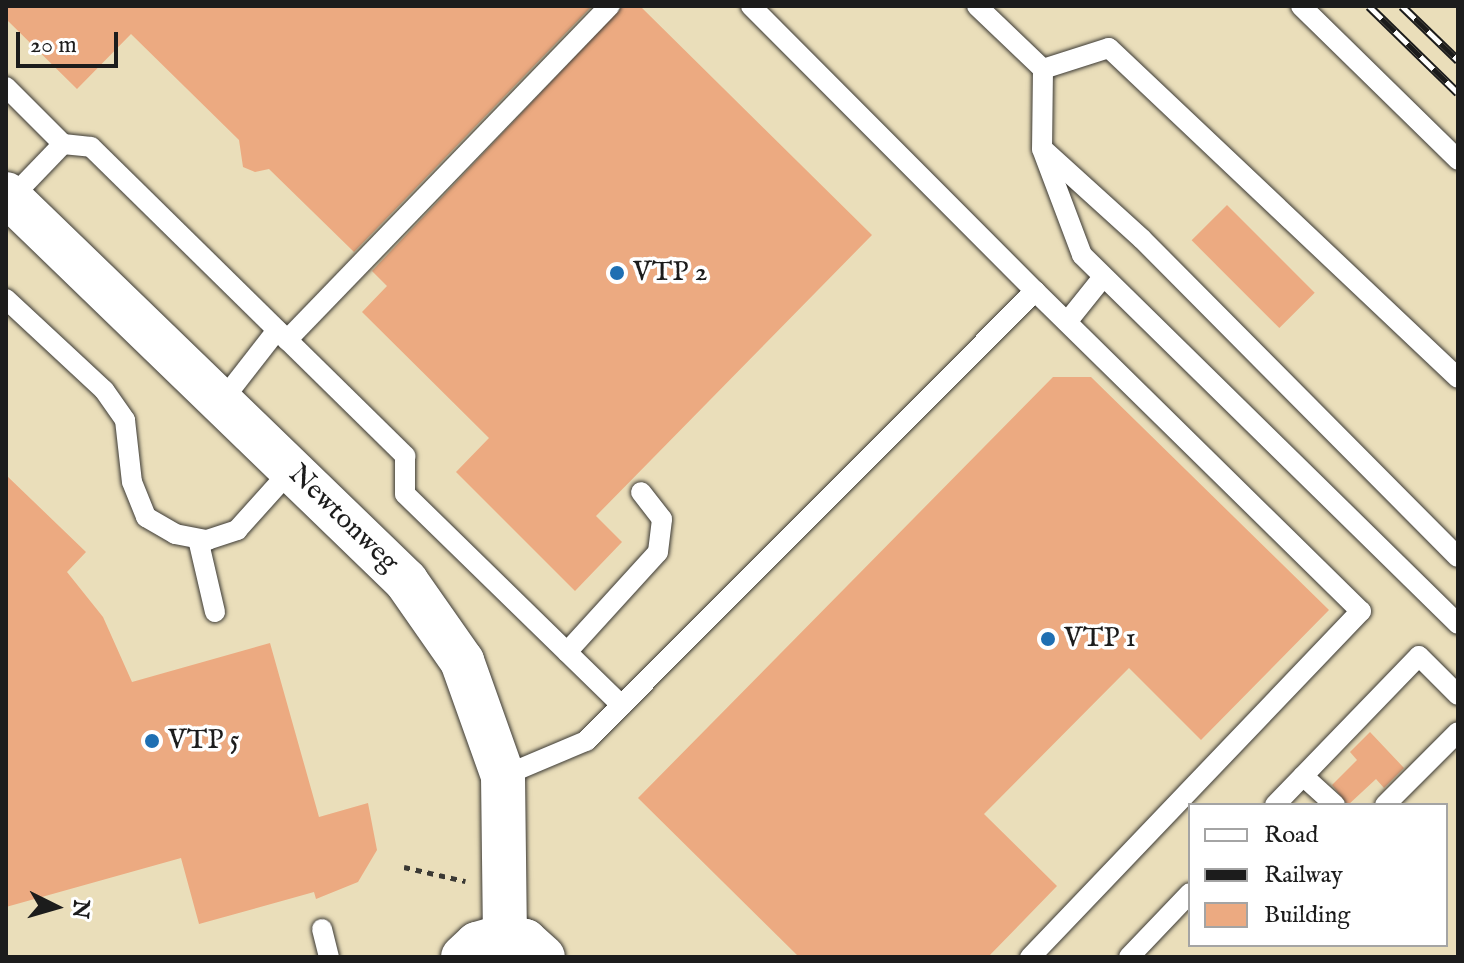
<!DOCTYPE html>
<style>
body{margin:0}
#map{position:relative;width:1464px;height:963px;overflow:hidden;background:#eadeba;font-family:"IM FELL English",serif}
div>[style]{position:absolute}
.building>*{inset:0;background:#ecaa81;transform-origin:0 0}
.path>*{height:5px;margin-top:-2.5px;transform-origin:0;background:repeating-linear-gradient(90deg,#3b3934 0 6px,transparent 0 12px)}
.roads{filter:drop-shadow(0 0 2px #3b3934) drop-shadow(0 0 2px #3b3934)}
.service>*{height:20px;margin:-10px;padding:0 10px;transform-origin:10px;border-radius:10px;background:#fff}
.tertiary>*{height:44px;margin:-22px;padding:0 22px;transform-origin:22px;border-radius:22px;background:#fff}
.rail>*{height:9px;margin-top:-4.5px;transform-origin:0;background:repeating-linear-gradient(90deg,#fff 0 18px,#1c1c1c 0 36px);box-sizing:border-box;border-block:2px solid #1c1c1c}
.dots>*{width:22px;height:22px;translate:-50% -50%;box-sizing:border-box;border:4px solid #fff;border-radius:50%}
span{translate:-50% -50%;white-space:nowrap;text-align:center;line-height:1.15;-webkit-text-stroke:7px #fff;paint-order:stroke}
.poi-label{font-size:28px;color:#1c1c1c}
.left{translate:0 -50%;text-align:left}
.street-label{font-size:28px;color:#1c1c1c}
.frame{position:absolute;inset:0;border:8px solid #1c1c1c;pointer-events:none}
.legend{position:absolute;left:1188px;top:803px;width:260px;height:144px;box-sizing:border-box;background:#fff;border:2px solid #a4a4a4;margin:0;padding:10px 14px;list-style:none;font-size:24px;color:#1c1c1c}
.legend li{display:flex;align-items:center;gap:16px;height:40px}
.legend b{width:40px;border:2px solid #a4a4a4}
.north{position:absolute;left:16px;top:867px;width:80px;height:80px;-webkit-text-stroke:6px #fff;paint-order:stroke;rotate:95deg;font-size:22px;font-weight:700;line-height:32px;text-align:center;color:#1c1c1c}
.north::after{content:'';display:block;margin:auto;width:28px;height:36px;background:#1c1c1c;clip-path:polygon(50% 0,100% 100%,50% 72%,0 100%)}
.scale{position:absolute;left:16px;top:32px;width:102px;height:36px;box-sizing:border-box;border:4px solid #1c1c1c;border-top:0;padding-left:10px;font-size:24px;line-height:28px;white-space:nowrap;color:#1c1c1c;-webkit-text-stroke:6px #fff;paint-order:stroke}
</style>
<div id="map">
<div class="building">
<i style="clip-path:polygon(6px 6px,592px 6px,354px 252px,269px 169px,255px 172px,243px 167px,239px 140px,131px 34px,77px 89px,6px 19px)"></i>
<i style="clip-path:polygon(623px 6px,640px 6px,872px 235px,596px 516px,622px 542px,575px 591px,456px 472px,489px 438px,362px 312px,387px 286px,372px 271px)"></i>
<i style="left:1227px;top:205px;width:124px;height:50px;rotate:45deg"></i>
<i style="clip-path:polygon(1053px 377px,1091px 377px,1329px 610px,1201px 740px,1129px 668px,984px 814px,1057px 886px,988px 957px,799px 957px,638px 798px)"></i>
<i style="clip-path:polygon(6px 475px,86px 552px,67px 572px,103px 617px,132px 682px,270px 643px,319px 817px,368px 803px,377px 850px,358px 882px,316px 899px,314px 892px,199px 924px,181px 858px,6px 907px)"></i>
<i style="clip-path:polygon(1370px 732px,1404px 768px,1384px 788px,1376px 779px,1348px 805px,1332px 785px,1357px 760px,1350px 752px)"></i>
</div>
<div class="path">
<i style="left:404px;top:867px;width:63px;rotate:12.9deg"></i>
</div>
<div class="roads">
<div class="service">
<i style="left:751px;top:6px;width:402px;rotate:45.1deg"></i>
<i style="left:977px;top:6px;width:91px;rotate:43.7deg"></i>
<i style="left:1043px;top:69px;width:69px;rotate:-17.7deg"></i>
<i style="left:1109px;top:48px;width:480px;rotate:43.4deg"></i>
<i style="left:1301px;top:6px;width:220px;rotate:44.4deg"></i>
<i style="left:1043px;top:69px;width:80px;rotate:90.7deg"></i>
<i style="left:1042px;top:149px;width:113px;rotate:69.3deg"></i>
<i style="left:1082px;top:255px;width:527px;rotate:44.46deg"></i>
<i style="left:6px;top:87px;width:81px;rotate:45deg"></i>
<i style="left:63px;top:144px;width:28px;rotate:6deg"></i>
<i style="left:91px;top:147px;width:441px;rotate:44.5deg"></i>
<i style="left:405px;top:456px;width:38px;rotate:90deg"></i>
<i style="left:405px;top:494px;width:303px;rotate:44.3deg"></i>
<i style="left:1045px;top:151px;width:131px;rotate:42.2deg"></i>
<i style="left:1142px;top:239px;width:448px;rotate:45.2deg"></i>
<i style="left:11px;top:198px;width:75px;rotate:-46.1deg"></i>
<i style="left:6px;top:299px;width:134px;rotate:42.9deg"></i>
<i style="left:104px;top:390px;width:37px;rotate:55deg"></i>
<i style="left:125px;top:420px;width:62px;rotate:83.6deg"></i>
<i style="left:132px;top:482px;width:38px;rotate:68deg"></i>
<i style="left:146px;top:517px;width:34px;rotate:30deg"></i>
<i style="left:175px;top:534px;width:33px;rotate:11deg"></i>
<i style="left:207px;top:540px;width:32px;rotate:-18deg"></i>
<i style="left:237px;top:530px;width:81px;rotate:-48deg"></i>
<i style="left:1067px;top:322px;width:58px;rotate:-51.3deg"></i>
<i style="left:287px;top:340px;width:465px;rotate:-46deg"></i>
<i style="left:221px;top:402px;width:91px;rotate:-52.1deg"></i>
<i style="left:198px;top:539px;width:75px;rotate:76.9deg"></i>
<i style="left:567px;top:652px;width:135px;rotate:-47.7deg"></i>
<i style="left:658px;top:552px;width:33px;rotate:-83deg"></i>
<i style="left:662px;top:519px;width:34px;rotate:-128deg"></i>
<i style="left:503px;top:776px;width:90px;rotate:-22.9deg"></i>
<i style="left:586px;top:741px;width:636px;rotate:-45.06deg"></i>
<i style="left:1035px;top:291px;width:457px;rotate:44.5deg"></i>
<i style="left:1361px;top:611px;width:479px;rotate:133.7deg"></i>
<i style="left:1303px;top:776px;width:43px;rotate:42.2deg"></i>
<i style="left:1275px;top:805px;width:207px;rotate:-46deg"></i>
<i style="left:1419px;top:656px;width:55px;rotate:45deg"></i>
<i style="left:1385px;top:805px;width:103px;rotate:-45deg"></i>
<i style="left:322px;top:929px;width:29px;rotate:76deg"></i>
<i style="left:1129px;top:957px;width:88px;rotate:-46.4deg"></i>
</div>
<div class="tertiary">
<i style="left:6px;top:194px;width:557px;rotate:44.05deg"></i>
<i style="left:406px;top:581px;width:98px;rotate:55deg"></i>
<i style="left:462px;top:661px;width:122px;rotate:70.4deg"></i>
<i style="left:503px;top:776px;width:160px;rotate:89.3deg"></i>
<i style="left:463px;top:957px;width:19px;rotate:-43deg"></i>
<i style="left:477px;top:944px;width:29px;rotate:-16deg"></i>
<i style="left:505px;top:936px;width:21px;rotate:14deg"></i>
<i style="left:525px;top:941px;width:24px;rotate:42deg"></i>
</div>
</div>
<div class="rail">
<i style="left:1369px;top:6px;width:124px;rotate:44.3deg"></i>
<i style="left:1402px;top:6px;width:78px;rotate:44deg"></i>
</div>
<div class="dots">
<i style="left:617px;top:273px;background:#1f6fb2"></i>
<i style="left:1048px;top:639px;background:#1f6fb2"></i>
<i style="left:152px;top:741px;background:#1f6fb2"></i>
</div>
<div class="poi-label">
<span class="left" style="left:633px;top:273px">VTP 2</span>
<span class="left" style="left:1064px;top:639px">VTP 1</span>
<span class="left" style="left:168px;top:741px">VTP 5</span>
</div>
<div class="street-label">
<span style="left:343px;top:519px;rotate:44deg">Newtonweg</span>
</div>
<div class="frame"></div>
<ul class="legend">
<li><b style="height:10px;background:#fff"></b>Road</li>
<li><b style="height:10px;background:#1c1c1c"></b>Railway</li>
<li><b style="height:22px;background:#ecaa81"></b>Building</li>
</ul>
<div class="north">N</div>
<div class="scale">20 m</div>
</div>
